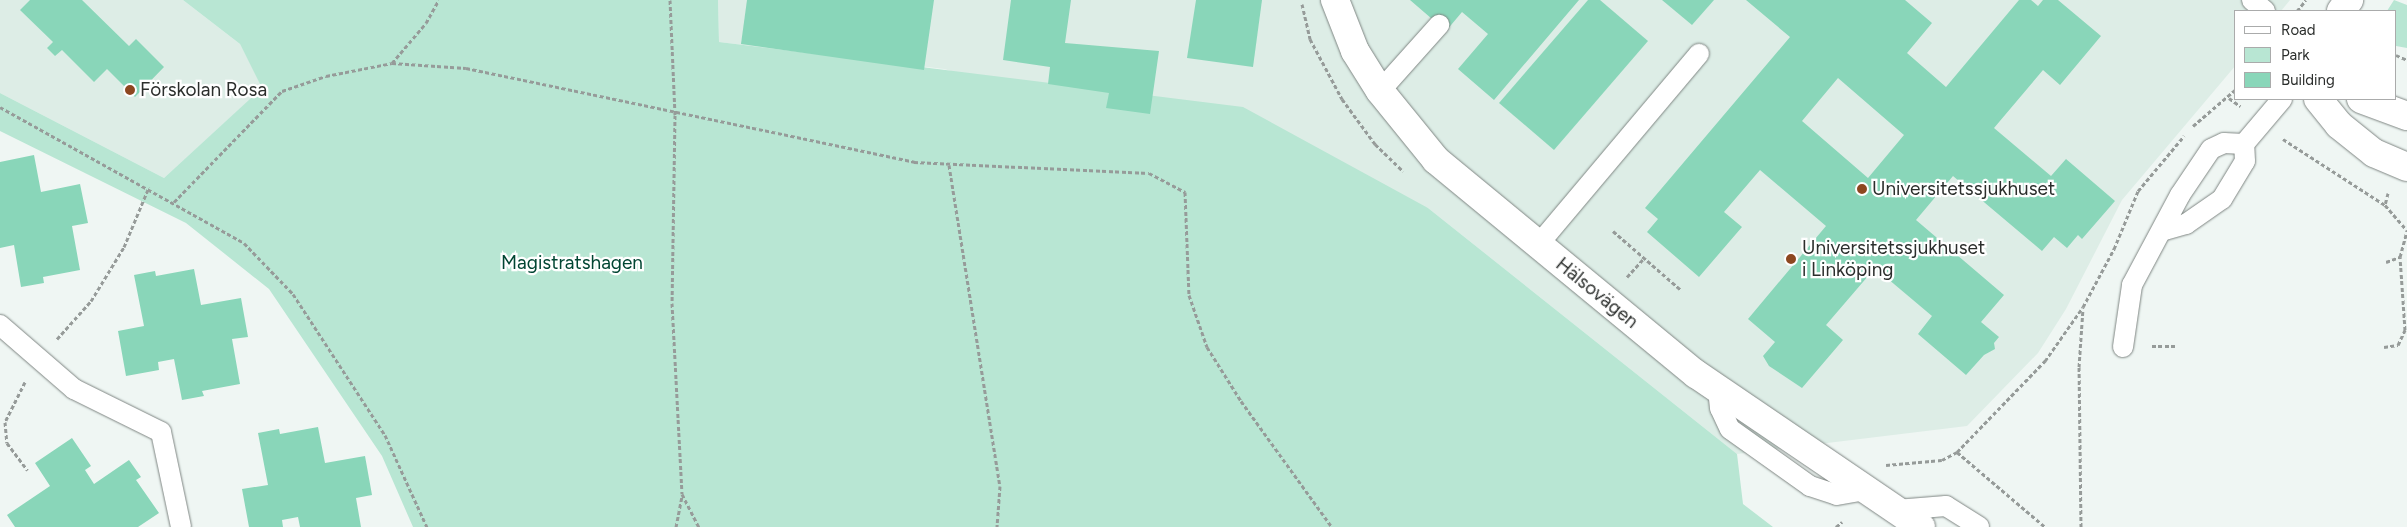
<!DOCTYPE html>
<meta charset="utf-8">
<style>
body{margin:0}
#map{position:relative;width:2407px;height:527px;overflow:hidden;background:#eff6f3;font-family:Figtree,sans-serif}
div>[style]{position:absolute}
.built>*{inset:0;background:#ddede6}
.green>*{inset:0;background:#b8e6d3}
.building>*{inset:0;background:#89d6b9}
.path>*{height:3px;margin-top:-1.5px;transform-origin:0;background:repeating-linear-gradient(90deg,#969b99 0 4px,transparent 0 6.5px)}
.roads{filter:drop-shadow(0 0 1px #7f8683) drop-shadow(0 0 1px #7f8683)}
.lane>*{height:20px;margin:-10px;padding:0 10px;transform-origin:10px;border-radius:10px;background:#fff}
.street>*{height:28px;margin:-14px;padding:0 14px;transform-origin:14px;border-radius:14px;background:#fff}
.dots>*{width:14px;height:14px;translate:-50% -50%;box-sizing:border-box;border:2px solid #fff;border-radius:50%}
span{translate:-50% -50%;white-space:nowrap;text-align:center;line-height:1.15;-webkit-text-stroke:4.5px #fff;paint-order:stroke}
.poi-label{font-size:19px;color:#2b2e2c}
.left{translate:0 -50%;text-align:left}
.park-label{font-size:19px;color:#004532}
.street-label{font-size:19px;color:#2b2e2c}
.legend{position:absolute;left:2234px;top:10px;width:162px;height:90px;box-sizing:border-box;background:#fff;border:1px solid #aaabab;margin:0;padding:6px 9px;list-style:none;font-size:15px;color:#2b2e2c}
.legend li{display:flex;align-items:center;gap:10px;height:25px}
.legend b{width:25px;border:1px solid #aaabab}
</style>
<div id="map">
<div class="built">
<i style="clip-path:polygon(0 0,183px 0,240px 44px,263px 88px,164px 178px,0 93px)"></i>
<i style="clip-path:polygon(718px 0,2290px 0,2281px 11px,2236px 11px,2236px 65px,2122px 200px,2066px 309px,2038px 353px,1967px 426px,1737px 454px,1428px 208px,944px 69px,719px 42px)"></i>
</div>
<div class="green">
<i style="clip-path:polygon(183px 0,718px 0,719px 42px,1243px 107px,1428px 208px,1737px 454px,1743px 504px,1773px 527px,413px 527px,382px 456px,269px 289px,186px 223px,0 131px,0 93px,164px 178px,262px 88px,240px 44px)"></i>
<i style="clip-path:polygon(2394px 0,2407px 5px,2407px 48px,2396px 46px,2396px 11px,2387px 11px)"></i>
</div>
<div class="building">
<i style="clip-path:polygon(30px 0,82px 0,129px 46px,136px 39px,164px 67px,135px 97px,107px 69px,94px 82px,62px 50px,55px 56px,47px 48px,53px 42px,20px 10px)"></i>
<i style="clip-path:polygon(747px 0,934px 0,924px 70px,741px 44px)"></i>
<i style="clip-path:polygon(1011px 0,1071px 0,1065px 43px,1159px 51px,1150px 114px,1106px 108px,1109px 93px,1048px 84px,1050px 67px,1003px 60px)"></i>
<i style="clip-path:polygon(1196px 0,1262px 0,1253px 67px,1187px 58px)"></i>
<i style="clip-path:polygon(1410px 0,1579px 0,1494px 100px,1458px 69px,1488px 34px,1462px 12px,1446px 31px)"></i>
<i style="clip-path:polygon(1588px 0,1600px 0,1648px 41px,1554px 150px,1499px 103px)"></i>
<i style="clip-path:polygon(1662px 0,1714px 0,1692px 25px)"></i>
<i style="clip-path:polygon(evenodd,1746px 0,1905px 0,1932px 23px,1907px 53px,1946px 87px,2019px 0,2031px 0,2038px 6px,2043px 0,2058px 0,2101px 36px,2060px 85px,2043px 70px,1994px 128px,2051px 176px,2066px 159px,2115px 201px,2082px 239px,2078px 235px,2067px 248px,2054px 237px,2042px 251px,1953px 176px,1916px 220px,2004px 295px,1981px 322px,1999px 337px,1994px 343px,1995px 349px,1984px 355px,1966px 375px,1918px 334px,1932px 316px,1875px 268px,1826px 325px,1843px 340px,1802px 388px,1769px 366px,1763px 356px,1775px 342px,1748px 319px,1826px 226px,1760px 170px,1724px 212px,1742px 227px,1699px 277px,1647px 232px,1658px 219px,1645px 208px,1790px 37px,1746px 0,1838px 78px,1904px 135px,1868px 178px,1802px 121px,1838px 78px)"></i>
<i style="clip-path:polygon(34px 155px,41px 192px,80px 184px,88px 223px,72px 226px,80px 270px,43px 277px,44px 283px,21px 287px,14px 245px,0 248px,0 162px)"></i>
<i style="clip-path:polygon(194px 269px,201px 305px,241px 298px,248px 337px,232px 339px,240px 384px,202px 391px,204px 396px,182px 400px,174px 359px,158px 362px,159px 370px,126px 376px,118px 331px,144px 326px,134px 275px,155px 271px,156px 276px)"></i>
<i style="clip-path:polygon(318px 427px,325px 463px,365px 456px,372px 495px,356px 498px,361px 527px,300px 527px,298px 517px,282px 520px,283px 527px,249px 527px,242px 489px,268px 485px,258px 433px,279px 429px,280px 434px)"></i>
<i style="clip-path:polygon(72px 438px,91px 466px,85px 470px,94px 484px,129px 460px,141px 477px,136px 480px,159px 513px,138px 527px,15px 527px,7px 515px,50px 486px,35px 463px)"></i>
</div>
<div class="path">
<i style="left:670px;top:0;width:115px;rotate:87.5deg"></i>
<i style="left:675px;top:115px;width:188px;rotate:90.9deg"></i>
<i style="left:672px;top:303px;width:191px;rotate:87deg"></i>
<i style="left:682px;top:494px;width:37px;rotate:63deg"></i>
<i style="left:1302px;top:4px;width:36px;rotate:77deg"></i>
<i style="left:1310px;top:39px;width:68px;rotate:61.9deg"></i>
<i style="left:1342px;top:99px;width:56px;rotate:53.7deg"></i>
<i style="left:1375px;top:144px;width:39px;rotate:44deg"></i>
<i style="left:2297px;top:11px;width:14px;rotate:-51deg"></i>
<i style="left:2396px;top:55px;width:12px;rotate:24deg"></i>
<i style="left:392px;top:63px;width:52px;rotate:-49.6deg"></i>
<i style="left:426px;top:23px;width:26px;rotate:-61deg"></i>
<i style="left:2229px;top:98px;width:14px;rotate:36deg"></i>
<i style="left:0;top:107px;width:279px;rotate:29.1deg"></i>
<i style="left:244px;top:243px;width:71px;rotate:46.1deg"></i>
<i style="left:293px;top:294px;width:168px;rotate:56.9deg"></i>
<i style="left:385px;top:435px;width:101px;rotate:65.5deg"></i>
<i style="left:2193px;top:126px;width:57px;rotate:-40.7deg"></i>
<i style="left:2283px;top:139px;width:121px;rotate:32.9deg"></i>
<i style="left:949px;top:165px;width:325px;rotate:81deg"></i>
<i style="left:1000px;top:486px;width:41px;rotate:94.2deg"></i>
<i style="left:2388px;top:193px;width:12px;rotate:104deg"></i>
<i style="left:2385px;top:205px;width:33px;rotate:49deg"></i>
<i style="left:174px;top:202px;width:155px;rotate:-45.8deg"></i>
<i style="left:282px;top:91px;width:46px;rotate:-18.8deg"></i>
<i style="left:326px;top:76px;width:67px;rotate:-11.1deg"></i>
<i style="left:392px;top:63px;width:74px;rotate:3.9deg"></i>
<i style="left:466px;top:68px;width:458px;rotate:11.8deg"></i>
<i style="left:914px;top:162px;width:235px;rotate:2.7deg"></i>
<i style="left:1149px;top:173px;width:41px;rotate:27.8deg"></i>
<i style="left:1185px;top:192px;width:103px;rotate:87.8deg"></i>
<i style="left:1189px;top:295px;width:55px;rotate:70.9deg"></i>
<i style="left:1207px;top:347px;width:64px;rotate:57.8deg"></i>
<i style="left:1241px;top:401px;width:155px;rotate:54.2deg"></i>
<i style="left:1613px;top:231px;width:89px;rotate:40.9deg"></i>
<i style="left:2386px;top:262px;width:15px;rotate:-20deg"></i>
<i style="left:2400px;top:257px;width:28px;rotate:-75deg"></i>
<i style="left:1627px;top:277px;width:25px;rotate:-48deg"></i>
<i style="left:57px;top:339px;width:51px;rotate:-48.2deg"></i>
<i style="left:91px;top:301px;width:63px;rotate:-58.6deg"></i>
<i style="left:124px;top:247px;width:65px;rotate:-67.4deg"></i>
<i style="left:2152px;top:346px;width:24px"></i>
<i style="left:2384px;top:347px;width:14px;rotate:-8deg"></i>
<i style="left:2398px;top:345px;width:17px;rotate:-65deg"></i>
<i style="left:2405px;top:330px;width:73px;rotate:-93.9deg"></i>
<i style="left:25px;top:382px;width:45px;rotate:116.6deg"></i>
<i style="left:5px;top:422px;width:21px;rotate:85deg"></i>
<i style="left:7px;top:443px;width:34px;rotate:53deg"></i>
<i style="left:1957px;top:452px;width:116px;rotate:40.4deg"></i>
<i style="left:1886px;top:465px;width:56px;rotate:-5.1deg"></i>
<i style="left:1942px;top:460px;width:17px;rotate:-28deg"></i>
<i style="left:1957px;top:452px;width:127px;rotate:-46deg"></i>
<i style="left:2045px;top:361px;width:66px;rotate:-54.9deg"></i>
<i style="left:2083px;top:307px;width:66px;rotate:-61.9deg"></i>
<i style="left:2114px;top:249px;width:63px;rotate:-67.5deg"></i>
<i style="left:2138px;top:191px;width:72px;rotate:-50.1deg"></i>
<i style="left:676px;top:527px;width:33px;rotate:-79deg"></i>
<i style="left:1836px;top:527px;width:8px;rotate:-40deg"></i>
<i style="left:2081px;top:527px;width:160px;rotate:-90.7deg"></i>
<i style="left:2079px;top:367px;width:59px;rotate:-86.1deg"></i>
</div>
<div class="roads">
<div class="lane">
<i style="left:2252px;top:0;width:17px;rotate:40deg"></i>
<i style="left:1380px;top:91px;width:89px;rotate:-48.2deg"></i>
<i style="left:2165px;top:230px;width:22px;rotate:-16deg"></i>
<i style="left:2186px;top:224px;width:44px;rotate:-34.8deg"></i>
<i style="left:2222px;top:199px;width:44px;rotate:-58.8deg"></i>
<i style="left:2245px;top:161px;width:17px;rotate:-93deg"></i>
<i style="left:2244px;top:144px;width:59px;rotate:-49.8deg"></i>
<i style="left:1538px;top:245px;width:250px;rotate:-49.9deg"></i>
<i style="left:0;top:325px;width:98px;rotate:40.9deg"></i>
<i style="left:74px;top:389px;width:97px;rotate:26.3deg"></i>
<i style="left:161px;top:432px;width:97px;rotate:78.1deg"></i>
<i style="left:2123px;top:347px;width:63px;rotate:-81.7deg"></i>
<i style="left:2132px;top:285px;width:102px;rotate:-61.9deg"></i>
<i style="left:2180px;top:195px;width:55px;rotate:-56deg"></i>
<i style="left:2211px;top:149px;width:14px;rotate:-25deg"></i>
<i style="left:2224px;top:143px;width:20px;rotate:3deg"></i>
<i style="left:1718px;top:389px;width:19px;rotate:84deg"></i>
<i style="left:1720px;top:408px;width:23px;rotate:65deg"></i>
<i style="left:1730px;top:429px;width:98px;rotate:35.5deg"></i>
<i style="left:1810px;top:486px;width:28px;rotate:18deg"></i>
<i style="left:1837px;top:495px;width:29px;rotate:-10deg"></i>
<i style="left:1896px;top:510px;width:50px;rotate:-4.6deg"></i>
<i style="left:1946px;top:506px;width:39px;rotate:32deg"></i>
</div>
<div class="street">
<i style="left:1335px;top:0;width:55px;rotate:68.6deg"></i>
<i style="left:1355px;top:51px;width:47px;rotate:58deg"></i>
<i style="left:1380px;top:91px;width:89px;rotate:50.9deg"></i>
<i style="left:1436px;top:160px;width:337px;rotate:39.5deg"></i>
<i style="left:1696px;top:374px;width:272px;rotate:34.2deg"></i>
<i style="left:2341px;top:11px;width:14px;rotate:-54deg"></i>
<i style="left:2318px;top:99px;width:33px;rotate:51deg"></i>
<i style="left:2339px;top:125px;width:45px;rotate:38.7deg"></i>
<i style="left:2374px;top:153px;width:36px;rotate:23deg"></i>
<i style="left:2361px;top:99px;width:49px;rotate:20.3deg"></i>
</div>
</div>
<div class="dots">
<i style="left:130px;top:90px;background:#8d4720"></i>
<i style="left:1862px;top:189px;background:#8d4720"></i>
<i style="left:1791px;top:259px;background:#8d4720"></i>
</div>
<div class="poi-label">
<span class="left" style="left:140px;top:90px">Förskolan Rosa</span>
<span class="left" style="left:1872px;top:189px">Universitetssjukhuset</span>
<span class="left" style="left:1802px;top:259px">Universitetssjukhuset<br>i Linköping</span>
</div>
<div class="park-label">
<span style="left:572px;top:263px">Magistratshagen</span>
</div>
<div class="street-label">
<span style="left:1597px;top:293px;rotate:39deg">Hälsovägen</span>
</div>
<ul class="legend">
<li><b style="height:6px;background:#fff"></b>Road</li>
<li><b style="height:14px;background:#b8e6d3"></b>Park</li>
<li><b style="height:14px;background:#89d6b9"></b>Building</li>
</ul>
</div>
